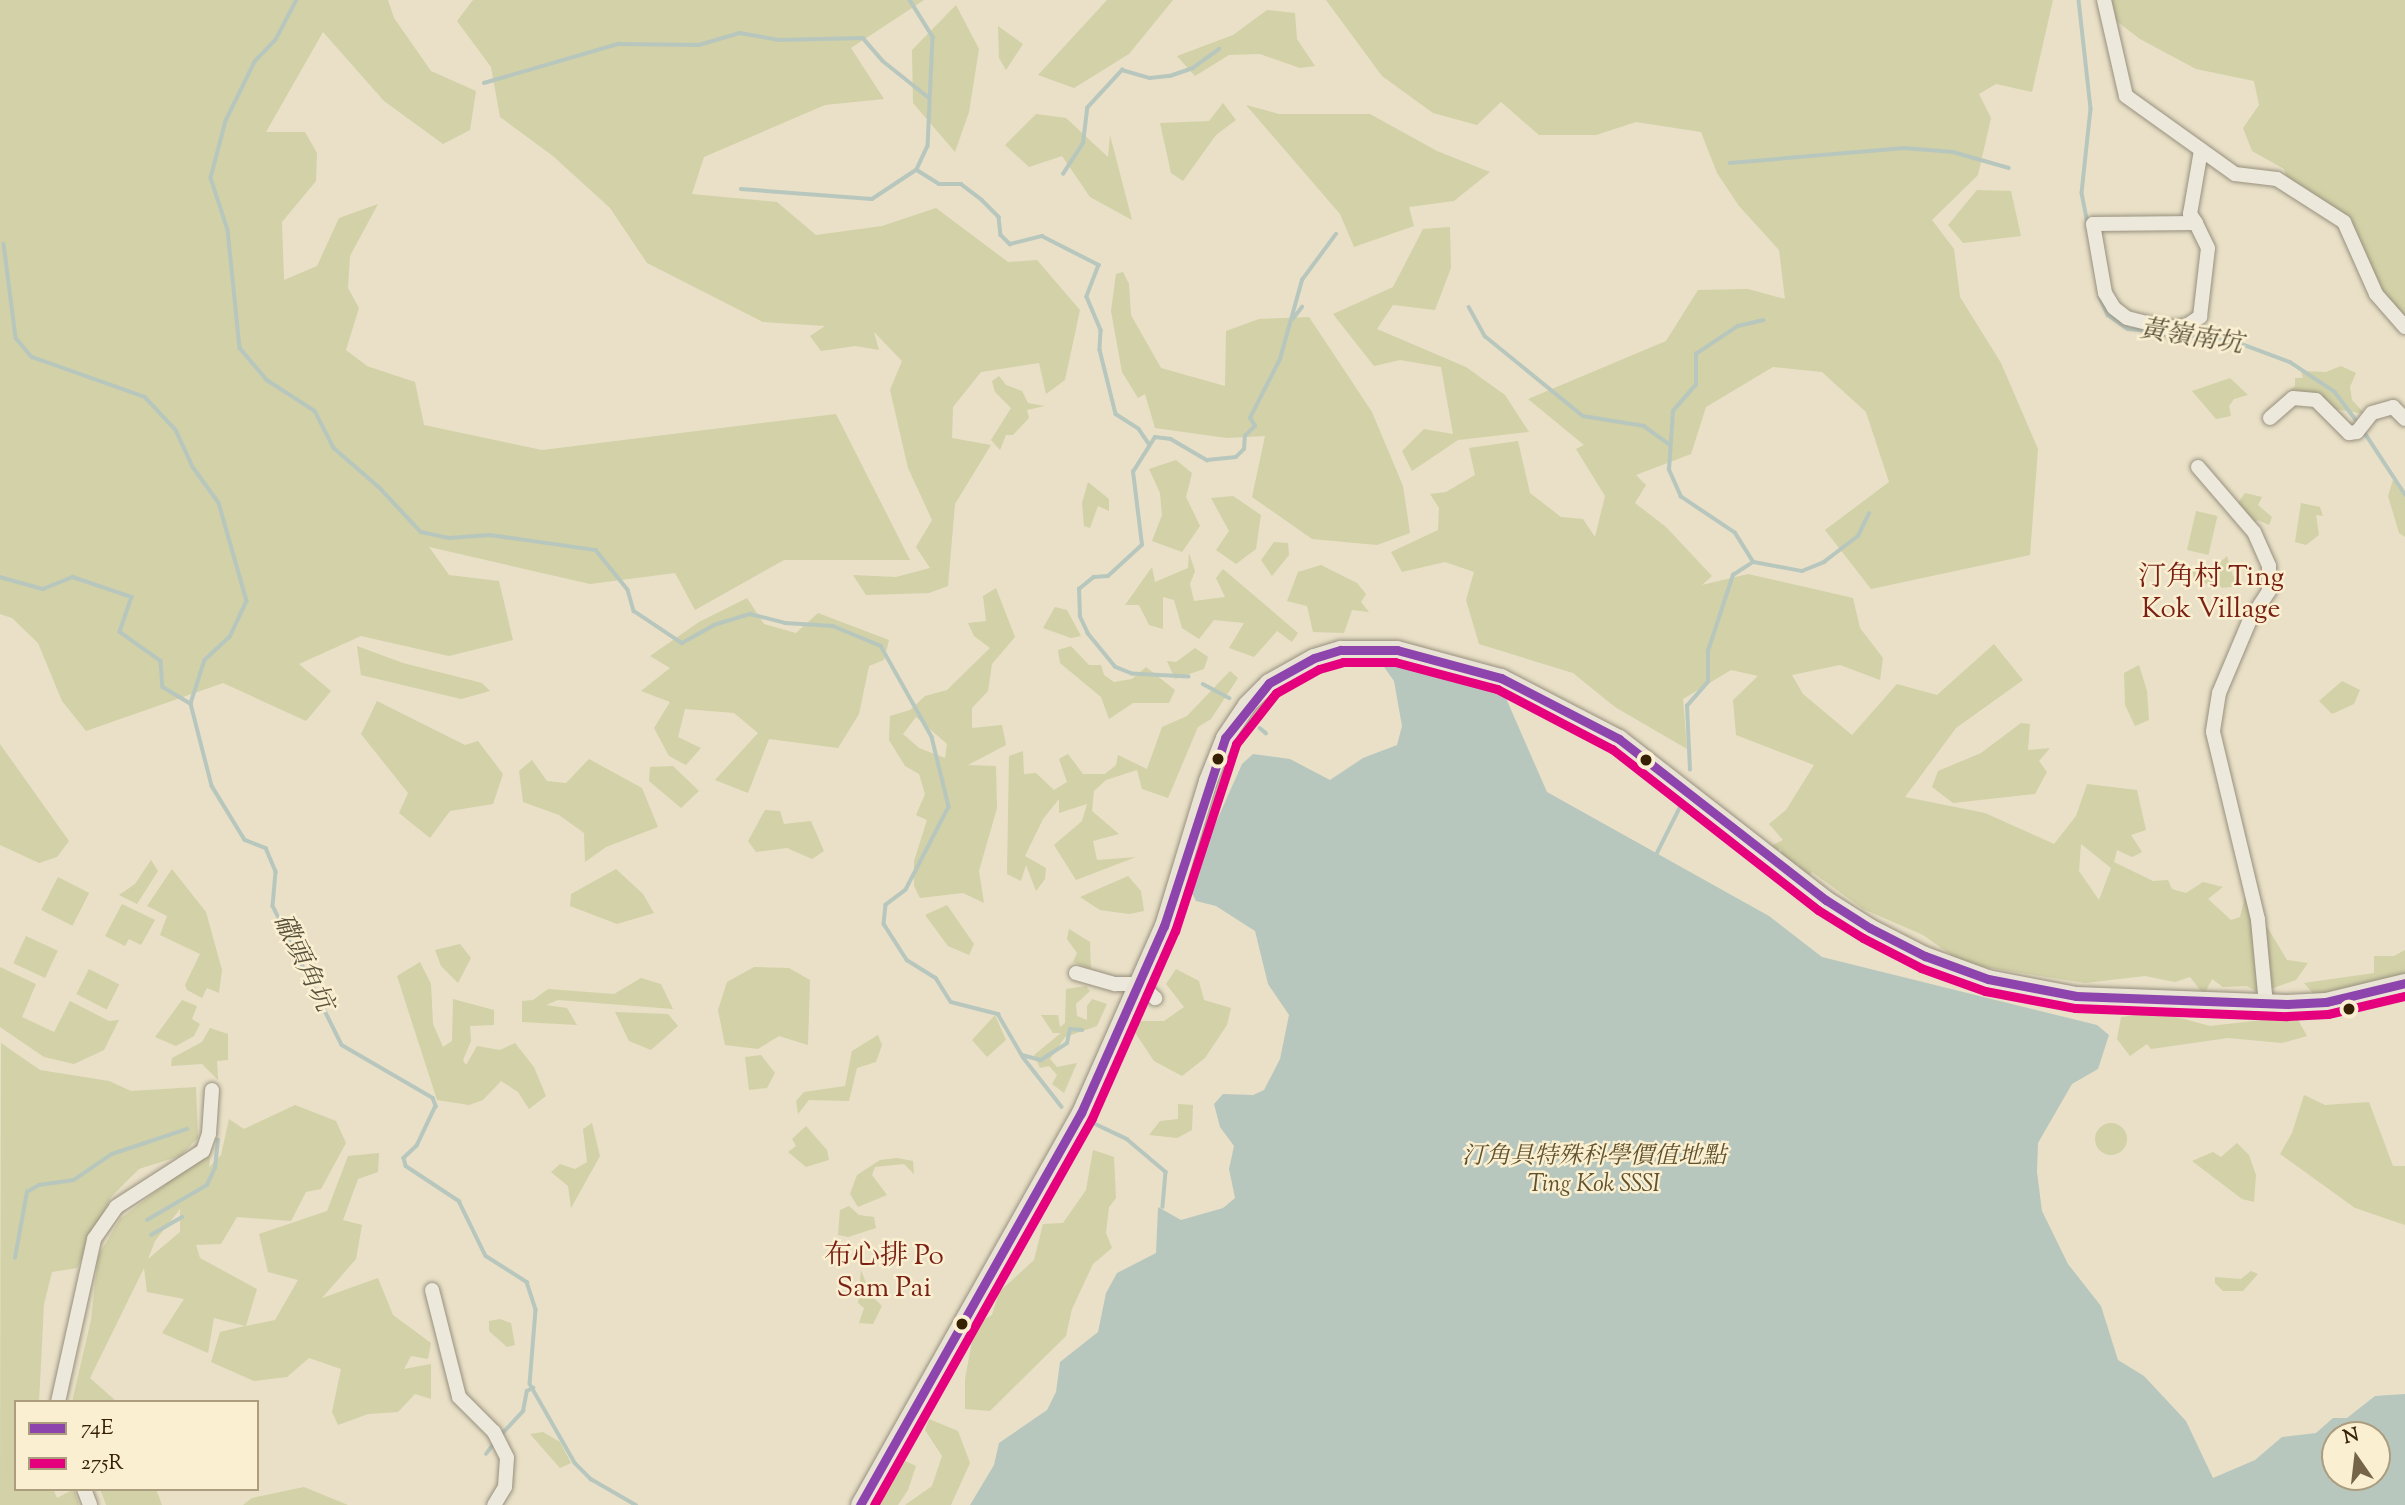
<!DOCTYPE html>
<meta charset="utf-8">
<style>
body{margin:0}
#map{position:relative;width:2405px;height:1505px;overflow:hidden;background:#e9e0c7;font-family:"Sorts Mill Goudy","Noto Serif TC",serif}
div>[style]{position:absolute}
.green>*{inset:0;background:#d2d1a7;transform-origin:0 0}
.round{border-radius:50%}
.water>*{inset:0;background:#b8c7be}
.stream>*{height:3.5px;margin:-1.75px;padding:0 1.75px;transform-origin:1.75px;border-radius:1.75px;background:#b8c7be}
.roads{filter:drop-shadow(0 0 2px #98907e) drop-shadow(0 0 2px #98907e)}
.minor>*{height:14px;margin:-7px;padding:0 7px;transform-origin:7px;border-radius:7px;background:#ece8db}
.major>*{height:18px;margin:-9px;padding:0 9px;transform-origin:9px;border-radius:9px;background:#e9e3d5}
.bus-1>*{height:9px;margin:-4.5px;padding:0 4.5px;transform-origin:4.5px;border-radius:4.5px;background:#8e44ad}
.bus-2>*{height:9px;margin:-4.5px;padding:0 4.5px;transform-origin:4.5px;border-radius:4.5px;background:#e5007d}
.dots>*{width:19px;height:19px;translate:-50% -50%;box-sizing:border-box;border:4px solid #faefd1;border-radius:50%}
span{translate:-50% -50%;white-space:nowrap;text-align:center;line-height:1.15;-webkit-text-stroke:5px #faefd1;paint-order:stroke}
.park-label{font-size:24px;color:#60522d;font-style:italic}
.water-label{font-size:26px;color:#57503b;font-style:italic}
.quarter-label{font-size:28px;color:#7a1f14}
.legend{position:absolute;left:14px;top:1400px;width:245px;height:91px;box-sizing:border-box;background:#faefd1;border:2px solid #ac9d7f;margin:0;padding:9px 12px;list-style:none;font-size:21px;color:#372104}
.legend li{display:flex;align-items:center;gap:14px;height:35px}
.legend b{width:35px;border:2px solid #ac9d7f}
.north{position:absolute;left:2321px;top:1421px;width:70px;height:70px;box-sizing:border-box;background:#faefd1;border:2px solid #ac9d7f;border-radius:50%;rotate:346deg;font-size:19px;font-weight:700;line-height:28px;text-align:center;color:#372104}
.north::after{content:'';display:block;margin:auto;width:24px;height:32px;background:#756448;clip-path:polygon(50% 0,100% 100%,50% 72%,0 100%)}
</style>
<div id="map">
<div class="green">
<i style="clip-path:polygon(0 0,388px 0,394px 18px,431px 71px,476px 91px,470px 130px,443px 144px,384px 101px,323px 32px,266px 132px,305px 132px,317px 153px,316px 181px,282px 222px,284px 280px,317px 266px,339px 218px,378px 204px,350px 256px,348px 288px,359px 308px,346px 350px,367px 366px,415px 382px,424px 425px,542px 450px,836px 414px,910px 560px,784px 560px,695px 610px,675px 573px,590px 584px,429px 547px,449px 575px,499px 581px,513px 640px,449px 656px,361px 636px,299px 664px,331px 691px,306px 721px,223px 683px,86px 731px,62px 701px,38px 643px,12px 618px,0 614px)"></i>
<i style="clip-path:polygon(473px 0,924px 0,851px 48px,884px 99px,825px 105px,704px 157px,692px 194px,777px 202px,816px 235px,882px 226px,936px 208px,1008px 262px,1037px 260px,1080px 310px,1065px 380px,1046px 394px,1039px 363px,981px 372px,953px 407px,952px 438px,991px 445px,955px 504px,948px 586px,929px 593px,866px 595px,853px 575px,896px 577px,930px 568px,916px 547px,932px 520px,908px 468px,890px 390px,902px 361px,874px 332px,879px 350px,855px 346px,821px 351px,810px 336px,825px 326px,763px 322px,647px 263px,610px 208px,553px 156px,500px 117px,491px 67px,457px 21px)"></i>
<i style="clip-path:polygon(1107px 0,1173px 0,1129px 54px,1074px 88px,1038px 75px)"></i>
<i style="clip-path:polygon(evenodd,1326px 0,2053px 0,2032px 92px,1996px 84px,1979px 94px,1991px 118px,1978px 175px,1932px 220px,1954px 249px,1960px 297px,2001px 363px,2038px 449px,2030px 555px,1871px 589px,1825px 530px,1889px 482px,1866px 412px,1822px 372px,1773px 367px,1706px 407px,1691px 454px,1636px 475px,1646px 485px,1635px 503px,1666px 527px,1712px 576px,1702px 585px,1748px 574px,1853px 598px,1860px 628px,1883px 658px,1880px 680px,1840px 665px,1792px 675px,1803px 694px,1852px 735px,1897px 684px,1937px 695px,1994px 644px,2023px 680px,1956px 728px,1905px 797px,1985px 813px,2054px 844px,2076px 816px,2087px 784px,2137px 790px,2146px 830px,2131px 835px,2142px 852px,2132px 857px,2117px 850px,2114px 862px,2153px 881px,2168px 880px,2172px 889px,2186px 893px,2203px 882px,2223px 887px,2208px 899px,2231px 920px,2240px 917px,2246px 892px,2287px 960px,2308px 963px,2296px 980px,2259px 993px,2247px 986px,2223px 987px,2212px 979px,2204px 995px,2190px 977px,2175px 982px,2145px 976px,2085px 983px,1964px 964px,1923px 935px,1863px 909px,1812px 872px,1807px 880px,1797px 871px,1799px 864px,1792px 867px,1782px 858px,1781px 849px,1772px 852px,1768px 847px,1783px 840px,1769px 824px,1786px 810px,1814px 765px,1736px 735px,1733px 700px,1758px 676px,1731px 670px,1683px 699px,1687px 749px,1615px 707px,1573px 673px,1479px 644px,1466px 600px,1474px 572px,1445px 562px,1402px 572px,1391px 552px,1438px 530px,1439px 508px,1430px 494px,1446px 492px,1475px 475px,1469px 448px,1518px 441px,1530px 493px,1561px 517px,1583px 519px,1595px 537px,1605px 496px,1576px 449px,1584px 445px,1528px 399px,1666px 341px,1698px 290px,1748px 289px,1785px 299px,1779px 250px,1739px 206px,1717px 173px,1701px 132px,1636px 122px,1596px 135px,1539px 135px,1501px 102px,1477px 125px,1433px 113px,1382px 76px,1326px 0,2081px 844px,2111px 868px,2099px 900px,2079px 871px,2081px 844px)"></i>
<i style="clip-path:polygon(2111px 0,2405px 0,2405px 326px,2373px 288px,2352px 237px,2290px 186px,2284px 169px,2252px 151px,2243px 128px,2259px 105px,2254px 81px,2196px 69px,2140px 39px,2107px 14px)"></i>
<i style="clip-path:polygon(956px 5px,979px 49px,969px 112px,955px 152px,913px 103px,912px 50px)"></i>
<i style="clip-path:polygon(1267px 10px,1295px 13px,1297px 39px,1315px 66px,1300px 68px,1260px 54px,1229px 55px,1195px 76px,1177px 56px,1233px 35px)"></i>
<i style="clip-path:polygon(998px 26px,1023px 44px,1006px 70px,999px 58px)"></i>
<i style="clip-path:polygon(1223px 103px,1236px 120px,1216px 135px,1183px 181px,1171px 173px,1160px 123px,1209px 121px)"></i>
<i style="clip-path:polygon(1246px 105px,1279px 114px,1370px 114px,1437px 151px,1490px 172px,1454px 201px,1409px 207px,1414px 226px,1354px 247px,1340px 214px)"></i>
<i style="clip-path:polygon(1036px 114px,1066px 118px,1108px 157px,1110px 135px,1132px 220px,1090px 197px,1062px 156px,1029px 167px,1005px 145px)"></i>
<i style="clip-path:polygon(1977px 190px,2011px 191px,2021px 236px,1963px 243px,1948px 225px)"></i>
<i style="clip-path:polygon(1450px 227px,1451px 268px,1435px 310px,1393px 305px,1377px 329px,1466px 367px,1505px 395px,1529px 432px,1458px 440px,1412px 471px,1402px 451px,1424px 429px,1453px 434px,1441px 367px,1400px 360px,1374px 366px,1333px 314px,1393px 287px,1423px 229px)"></i>
<i style="clip-path:polygon(1123px 272px,1129px 284px,1131px 315px,1161px 368px,1225px 386px,1226px 331px,1259px 319px,1309px 317px,1372px 412px,1403px 486px,1410px 533px,1377px 545px,1312px 539px,1252px 497px,1265px 436px,1227px 438px,1155px 428px,1145px 394px,1138px 398px,1122px 372px,1111px 311px,1116px 274px)"></i>
<i style="clip-path:polygon(2341px 366px,2356px 373px,2350px 387px,2352px 400px,2365px 414px,2329px 408px,2326px 400px,2315px 393px,2304px 396px,2302px 407px,2294px 404px,2289px 391px,2295px 386px,2295px 378px,2303px 378px,2301px 371px,2326px 372px)"></i>
<i style="clip-path:polygon(999px 376px,1006px 385px,1022px 391px,1028px 403px,1045px 406px,1027px 410px,1029px 418px,1013px 435px,1006px 435px,1000px 450px,991px 440px,1011px 408px,995px 392px,992px 381px)"></i>
<i style="clip-path:polygon(2230px 378px,2248px 395px,2234px 399px,2229px 406px,2231px 416px,2216px 419px,2192px 391px)"></i>
<i style="clip-path:polygon(1176px 460px,1192px 473px,1186px 497px,1200px 526px,1182px 552px,1152px 541px,1162px 515px,1160px 493px,1149px 469px)"></i>
<i style="clip-path:polygon(2393px 480px,2405px 494px,2405px 537px,2399px 533px,2388px 496px)"></i>
<i style="clip-path:polygon(1088px 482px,1109px 499px,1109px 511px,1098px 506px,1090px 528px,1084px 526px,1082px 503px)"></i>
<i style="clip-path:polygon(2245px 493px,2262px 497px,2258px 505px,2272px 517px,2269px 525px,2258px 520px,2253px 524px,2236px 506px)"></i>
<i style="clip-path:polygon(1233px 496px,1261px 515px,1256px 549px,1236px 564px,1216px 550px,1229px 531px,1211px 498px)"></i>
<i style="clip-path:polygon(2301px 503px,2320px 507px,2323px 516px,2316px 515px,2319px 535px,2306px 545px,2295px 542px)"></i>
<i style="left:2196px;top:511px;width:22px;height:40px;rotate:13deg"></i>
<i style="clip-path:polygon(1274px 542px,1288px 543px,1289px 555px,1272px 576px,1261px 560px)"></i>
<i style="clip-path:polygon(1189px 553px,1195px 571px,1190px 584px,1194px 601px,1225px 597px,1216px 578px,1223px 569px,1298px 633px,1292px 642px,1277px 631px,1254px 657px,1229px 648px,1244px 623px,1214px 620px,1199px 639px,1182px 628px,1174px 600px,1163px 597px,1163px 629px,1149px 625px,1139px 605px,1125px 605px,1152px 567px,1155px 582px,1188px 568px)"></i>
<i style="clip-path:polygon(2227px 556px,2233px 576px,2240px 580px,2239px 586px,2222px 588px,2218px 584px,2195px 583px,2192px 570px,2215px 567px)"></i>
<i style="clip-path:polygon(1321px 565px,1357px 583px,1366px 594px,1361px 602px,1369px 612px,1352px 610px,1344px 633px,1313px 632px,1307px 606px,1287px 601px,1298px 572px)"></i>
<i style="clip-path:polygon(evenodd,996px 588px,1015px 637px,992px 664px,988px 691px,972px 708px,972px 728px,1002px 725px,1006px 745px,968px 765px,996px 766px,997px 808px,979px 871px,984px 903px,963px 893px,920px 898px,914px 886px,914px 861px,927px 820px,916px 815px,925px 794px,919px 774px,905px 766px,889px 740px,890px 716px,910px 710px,925px 696px,947px 690px,990px 648px,974px 636px,968px 623px,986px 621px,983px 596px,996px 588px,916px 717px,947px 744px,945px 758px,919px 748px,903px 734px,916px 717px)"></i>
<i style="clip-path:polygon(747px 598px,764px 624px,796px 633px,818px 613px,889px 640px,884px 660px,869px 666px,859px 714px,838px 748px,769px 739px,748px 793px,715px 780px,758px 733px,734px 713px,685px 709px,678px 737px,701px 748px,686px 765px,669px 756px,654px 728px,670px 702px,641px 691px,670px 668px,650px 656px,699px 622px)"></i>
<i style="clip-path:polygon(1055px 607px,1067px 610px,1081px 636px,1071px 638px,1043px 628px)"></i>
<i style="clip-path:polygon(357px 646px,403px 663px,482px 683px,490px 691px,461px 699px,361px 675px)"></i>
<i style="clip-path:polygon(1071px 646px,1089px 665px,1101px 665px,1104px 675px,1114px 682px,1132px 679px,1146px 667px,1175px 690px,1169px 703px,1133px 703px,1109px 719px,1101px 697px,1060px 663px,1058px 650px)"></i>
<i style="clip-path:polygon(1195px 648px,1208px 657px,1204px 669px,1175px 679px,1167px 661px,1176px 662px)"></i>
<i style="clip-path:polygon(2139px 665px,2147px 691px,2149px 720px,2135px 726px,2125px 705px,2124px 673px)"></i>
<i style="clip-path:polygon(1230px 671px,1238px 678px,1211px 719px,1198px 727px,1168px 798px,1142px 789px,1137px 770px,1106px 780px,1094px 791px,1092px 811px,1119px 834px,1093px 841px,1097px 860px,1136px 857px,1076px 880px,1054px 845px,1082px 821px,1087px 804px,1059px 813px,1059px 799px,1043px 819px,1025px 856px,1046px 868px,1045px 879px,1036px 891px,1026px 865px,1021px 881px,1007px 874px,1009px 756px,1023px 751px,1024px 774px,1036px 773px,1054px 790px,1067px 782px,1059px 759px,1068px 754px,1083px 774px,1105px 774px,1116px 765px,1118px 755px,1147px 769px,1162px 727px,1187px 716px)"></i>
<i style="clip-path:polygon(2342px 681px,2360px 690px,2354px 704px,2332px 714px,2319px 701px)"></i>
<i style="clip-path:polygon(377px 701px,465px 745px,478px 741px,503px 774px,493px 804px,450px 811px,430px 838px,399px 813px,408px 793px,361px 734px)"></i>
<i style="clip-path:polygon(2021px 723px,2030px 724px,2028px 750px,2050px 748px,2039px 761px,2047px 772px,2035px 794px,1953px 803px,1932px 787px,1938px 771px,1981px 753px)"></i>
<i style="clip-path:polygon(0 744px,69px 841px,57px 857px,39px 863px,0 845px)"></i>
<i style="clip-path:polygon(589px 759px,642px 788px,658px 827px,606px 847px,585px 862px,584px 833px,559px 815px,523px 802px,519px 771px,532px 760px,547px 781px,566px 783px)"></i>
<i style="clip-path:polygon(673px 766px,699px 791px,681px 808px,649px 781px,650px 767px)"></i>
<i style="clip-path:polygon(765px 810px,780px 811px,784px 824px,811px 821px,824px 851px,812px 859px,787px 848px,756px 852px,748px 841px)"></i>
<i style="clip-path:polygon(151px 860px,158px 871px,137px 904px,119px 895px,135px 884px)"></i>
<i style="clip-path:polygon(172px 869px,206px 912px,222px 970px,219px 993px,207px 988px,202px 998px,187px 990px,185px 985px,200px 954px,160px 935px,167px 916px,147px 906px)"></i>
<i style="clip-path:polygon(616px 869px,643px 894px,654px 913px,617px 924px,570px 906px,571px 894px)"></i>
<i style="clip-path:polygon(1128px 876px,1141px 891px,1144px 911px,1129px 914px,1100px 910px,1080px 897px)"></i>
<i style="left:58px;top:877px;width:35px;height:37px;rotate:27deg"></i>
<i style="clip-path:polygon(122px 904px,155px 920px,141px 945px,129px 939px,125px 946px,105px 936px)"></i>
<i style="clip-path:polygon(947px 905px,974px 944px,969px 955px,948px 946px,925px 915px)"></i>
<i style="clip-path:polygon(1069px 929px,1090px 942px,1091px 969px,1073px 962px,1077px 953px,1067px 939px)"></i>
<i style="left:26px;top:936px;width:35px;height:30px;rotate:25deg"></i>
<i style="clip-path:polygon(460px 944px,471px 958px,458px 983px,441px 966px,435px 950px)"></i>
<i style="clip-path:polygon(2405px 950px,2405px 978px,2317px 998px,2304px 983px,2374px 973px,2374px 956px,2394px 956px)"></i>
<i style="clip-path:polygon(420px 962px,431px 984px,433px 1024px,443px 1047px,452px 1041px,453px 999px,494px 1010px,494px 1025px,470px 1026px,471px 1041px,463px 1060px,466px 1065px,477px 1046px,500px 1050px,515px 1043px,534px 1067px,546px 1096px,529px 1109px,518px 1092px,501px 1081px,483px 1100px,469px 1105px,437px 1100px,397px 976px)"></i>
<i style="clip-path:polygon(0 967px,36px 984px,22px 1017px,54px 1032px,70px 1001px,109px 1021px,119px 1020px,104px 1050px,74px 1064px,44px 1057px,0 1027px)"></i>
<i style="clip-path:polygon(754px 967px,789px 968px,810px 980px,808px 1045px,779px 1036px,758px 1049px,725px 1045px,718px 1010px,727px 982px)"></i>
<i style="left:89px;top:969px;width:34px;height:28px;rotate:27deg"></i>
<i style="clip-path:polygon(1176px 969px,1199px 981px,1204px 1000px,1231px 1008px,1227px 1025px,1205px 1058px,1182px 1076px,1154px 1061px,1134px 1031px,1135px 1021px,1164px 1021px,1184px 1007px,1166px 984px)"></i>
<i style="clip-path:polygon(641px 978px,661px 984px,673px 1009px,558px 1000px,546px 1005px,567px 1008px,577px 1025px,522px 1022px,522px 1001px,533px 1000px,548px 989px,614px 994px)"></i>
<i style="clip-path:polygon(1086px 986px,1090px 991px,1076px 1004px,1077px 1016px,1087px 1020px,1087px 1006px,1092px 999px,1107px 1004px,1097px 1026px,1065px 1037px,1050px 1059px,1057px 1067px,1077px 1063px,1064px 1093px,1052px 1084px,1057px 1075px,1049px 1066px,1040px 1068px,1034px 1055px,1061px 1033px,1053px 1033px,1041px 1015px,1058px 1015px,1060px 1027px,1065px 1023px,1066px 989px)"></i>
<i style="clip-path:polygon(182px 1000px,197px 1006px,192px 1019px,200px 1024px,194px 1036px,176px 1046px,155px 1037px)"></i>
<i style="clip-path:polygon(615px 1012px,668px 1014px,678px 1026px,651px 1050px,629px 1041px)"></i>
<i style="clip-path:polygon(2158px 1012px,2210px 1026px,2296px 1016px,2307px 1036px,2282px 1043px,2228px 1038px,2151px 1049px,2147px 1044px,2130px 1056px,2117px 1039px,2121px 1017px)"></i>
<i style="clip-path:polygon(995px 1015px,1006px 1040px,987px 1057px,972px 1040px)"></i>
<i style="clip-path:polygon(210px 1028px,228px 1034px,228px 1060px,217px 1061px,218px 1080px,202px 1064px,171px 1066px,172px 1058px,202px 1042px)"></i>
<i style="clip-path:polygon(878px 1035px,882px 1045px,876px 1062px,857px 1068px,849px 1101px,809px 1100px,798px 1114px,796px 1101px,804px 1092px,845px 1086px,852px 1051px)"></i>
<i style="clip-path:polygon(1px 1043px,40px 1070px,109px 1081px,131px 1091px,196px 1087px,198px 1138px,180px 1156px,139px 1169px,111px 1197px,77px 1268px,52px 1272px,44px 1304px,39px 1402px,16px 1402px,16px 1489px,53px 1489px,57px 1498px,74px 1489px,79px 1505px,0 1505px)"></i>
<i style="clip-path:polygon(761px 1055px,775px 1073px,767px 1088px,749px 1090px,745px 1057px)"></i>
<i style="clip-path:polygon(2304px 1095px,2325px 1105px,2369px 1102px,2393px 1166px,2405px 1166px,2405px 1225px,2355px 1208px,2280px 1154px,2292px 1133px)"></i>
<i style="clip-path:polygon(1178px 1104px,1193px 1105px,1192px 1130px,1177px 1138px,1149px 1135px,1160px 1121px,1178px 1119px)"></i>
<i style="clip-path:polygon(evenodd,295px 1105px,336px 1121px,346px 1143px,321px 1189px,306px 1192px,291px 1221px,237px 1217px,221px 1244px,196px 1245px,200px 1258px,257px 1289px,246px 1326px,275px 1320px,298px 1280px,268px 1272px,259px 1234px,327px 1211px,348px 1156px,379px 1153px,378px 1172px,358px 1179px,343px 1220px,362px 1225px,356px 1259px,322px 1298px,378px 1278px,393px 1315px,431px 1343px,428px 1359px,411px 1356px,404px 1369px,431px 1364px,431px 1399px,415px 1394px,398px 1412px,368px 1414px,338px 1425px,332px 1412px,341px 1369px,309px 1358px,287px 1377px,254px 1381px,211px 1362px,220px 1332px,245px 1326px,214px 1318px,208px 1353px,162px 1333px,184px 1299px,147px 1292px,144px 1268px,90px 1378px,117px 1402px,72px 1402px,91px 1320px,98px 1256px,120px 1219px,204px 1155px,214px 1124px,209px 1167px,221px 1155px,229px 1119px,244px 1129px,295px 1105px,180px 1209px,180px 1232px,148px 1259px,155px 1241px,180px 1209px)"></i>
<i style="clip-path:polygon(592px 1123px,600px 1156px,571px 1208px,568px 1186px,551px 1172px,560px 1164px,575px 1169px,587px 1162px,583px 1129px)"></i>
<i class="round" style="left:2095px;top:1123px;width:32px;height:32px"></i>
<i style="clip-path:polygon(806px 1126px,827px 1150px,829px 1160px,806px 1167px,788px 1152px,796px 1146px,792px 1139px)"></i>
<i style="clip-path:polygon(2237px 1143px,2249px 1155px,2256px 1175px,2254px 1202px,2242px 1199px,2192px 1161px,2213px 1152px,2221px 1157px)"></i>
<i style="clip-path:polygon(1093px 1150px,1114px 1157px,1116px 1198px,1109px 1207px,1106px 1233px,1112px 1248px,1093px 1264px,1072px 1309px,1066px 1336px,990px 1411px,965px 1409px,965px 1379px,975px 1325px,992px 1315px,999px 1292px,1034px 1260px,1043px 1224px,1063px 1223px,1086px 1190px)"></i>
<i style="clip-path:polygon(897px 1158px,913px 1161px,914px 1174px,904px 1164px,875px 1167px,872px 1175px,887px 1195px,858px 1207px,850px 1194px,857px 1175px,880px 1160px)"></i>
<i style="clip-path:polygon(849px 1206px,859px 1215px,874px 1217px,876px 1228px,848px 1237px,838px 1235px,840px 1210px)"></i>
<i style="clip-path:polygon(861px 1270px,870px 1294px,882px 1306px,873px 1324px,859px 1323px,864px 1308px,858px 1303px)"></i>
<i style="clip-path:polygon(2251px 1271px,2258px 1274px,2243px 1291px,2223px 1291px,2215px 1283px,2215px 1277px,2241px 1279px)"></i>
<i style="clip-path:polygon(500px 1319px,511px 1323px,515px 1345px,507px 1347px,489px 1331px,489px 1321px)"></i>
<i style="clip-path:polygon(929px 1419px,958px 1431px,970px 1463px,951px 1505px,905px 1505px,932px 1486px,942px 1456px,925px 1430px)"></i>
<i style="clip-path:polygon(543px 1432px,560px 1442px,571px 1463px,560px 1468px,530px 1434px)"></i>
<i style="clip-path:polygon(905px 1461px,916px 1466px,908px 1490px,898px 1505px,879px 1505px)"></i>
<i style="clip-path:polygon(304px 1487px,348px 1505px,243px 1505px,252px 1498px)"></i>
<i style="clip-path:polygon(100px 1489px,156px 1489px,162px 1505px,106px 1505px)"></i>
</div>
<div class="water">
<i style="clip-path:polygon(evenodd,1379px 660px,1404px 663px,1505px 696px,1547px 792px,1769px 916px,1822px 957px,2097px 1025px,2109px 1035px,2098px 1069px,2072px 1084px,2038px 1143px,2037px 1172px,2042px 1211px,2068px 1264px,2101px 1306px,2118px 1360px,2144px 1376px,2186px 1421px,2213px 1478px,2255px 1460px,2282px 1437px,2316px 1433px,2333px 1418px,2347px 1418px,2375px 1396px,2405px 1394px,2405px 1505px,970px 1505px,994px 1465px,999px 1443px,1047px 1410px,1056px 1392px,1060px 1362px,1098px 1332px,1106px 1293px,1117px 1273px,1156px 1253px,1158px 1207px,1181px 1220px,1223px 1208px,1235px 1198px,1229px 1169px,1234px 1146px,1220px 1127px,1214px 1104px,1223px 1094px,1253px 1095px,1264px 1090px,1280px 1059px,1289px 1015px,1268px 984px,1255px 931px,1216px 906px,1196px 901px,1188px 885px,1242px 764px,1253px 754px,1290px 759px,1330px 780px,1363px 758px,1397px 745px,1402px 726px,1394px 681px,1379px 660px,2377px 1435px,2377px 1477px,2335px 1477px,2335px 1435px,2377px 1435px)"></i>
</div>
<div class="stream">
<i style="left:297px;top:0;width:45px;rotate:117.7deg"></i>
<i style="left:276px;top:40px;width:30px;rotate:134deg"></i>
<i style="left:255px;top:62px;width:66px;rotate:116.2deg"></i>
<i style="left:226px;top:121px;width:59px;rotate:104.7deg"></i>
<i style="left:211px;top:178px;width:55px;rotate:71.9deg"></i>
<i style="left:228px;top:230px;width:119px;rotate:84.2deg"></i>
<i style="left:240px;top:348px;width:42px;rotate:49.8deg"></i>
<i style="left:267px;top:380px;width:57px;rotate:32.9deg"></i>
<i style="left:315px;top:411px;width:42px;rotate:62.8deg"></i>
<i style="left:334px;top:448px;width:61px;rotate:41deg"></i>
<i style="left:380px;top:488px;width:60px;rotate:47deg"></i>
<i style="left:421px;top:532px;width:29px;rotate:12deg"></i>
<i style="left:449px;top:538px;width:41px;rotate:-4.2deg"></i>
<i style="left:490px;top:535px;width:107px;rotate:8.1deg"></i>
<i style="left:596px;top:550px;width:51px;rotate:51.3deg"></i>
<i style="left:628px;top:590px;width:22px;rotate:74deg"></i>
<i style="left:634px;top:611px;width:58px;rotate:33.7deg"></i>
<i style="left:682px;top:643px;width:37px;rotate:-29deg"></i>
<i style="left:714px;top:625px;width:38px;rotate:-17deg"></i>
<i style="left:750px;top:614px;width:36px;rotate:14deg"></i>
<i style="left:785px;top:623px;width:48px;rotate:3.6deg"></i>
<i style="left:833px;top:626px;width:52px;rotate:22.6deg"></i>
<i style="left:881px;top:646px;width:104px;rotate:60.7deg"></i>
<i style="left:932px;top:737px;width:72px;rotate:76.3deg"></i>
<i style="left:949px;top:807px;width:93px;rotate:117.4deg"></i>
<i style="left:906px;top:890px;width:25px;rotate:143deg"></i>
<i style="left:886px;top:905px;width:19px;rotate:96deg"></i>
<i style="left:884px;top:924px;width:43px;rotate:57.4deg"></i>
<i style="left:907px;top:960px;width:34px;rotate:32deg"></i>
<i style="left:936px;top:978px;width:28px;rotate:58deg"></i>
<i style="left:951px;top:1002px;width:49px;rotate:14.3deg"></i>
<i style="left:998px;top:1014px;width:48px;rotate:59.7deg"></i>
<i style="left:1022px;top:1055px;width:20px;rotate:15deg"></i>
<i style="left:1041px;top:1060px;width:31px;rotate:-33deg"></i>
<i style="left:1067px;top:1043px;width:14px;rotate:-78deg"></i>
<i style="left:1070px;top:1029px;width:12px;rotate:5deg"></i>
<i style="left:910px;top:0;width:44px;rotate:58.1deg"></i>
<i style="left:933px;top:37px;width:109px;rotate:92.6deg"></i>
<i style="left:928px;top:146px;width:26px;rotate:115deg"></i>
<i style="left:917px;top:170px;width:26px;rotate:32deg"></i>
<i style="left:939px;top:184px;width:22px"></i>
<i style="left:961px;top:184px;width:26px;rotate:37deg"></i>
<i style="left:982px;top:200px;width:24px;rotate:45deg"></i>
<i style="left:999px;top:217px;width:18px;rotate:84deg"></i>
<i style="left:1001px;top:235px;width:13px;rotate:45deg"></i>
<i style="left:1010px;top:244px;width:33px;rotate:-14deg"></i>
<i style="left:1042px;top:236px;width:64px;rotate:27deg"></i>
<i style="left:1099px;top:265px;width:34px;rotate:111deg"></i>
<i style="left:1087px;top:297px;width:36px;rotate:67deg"></i>
<i style="left:1101px;top:330px;width:20px;rotate:93deg"></i>
<i style="left:1100px;top:350px;width:66px;rotate:76deg"></i>
<i style="left:1116px;top:414px;width:27px;rotate:33deg"></i>
<i style="left:1139px;top:429px;width:18px;rotate:56deg"></i>
<i style="left:2079px;top:0;width:110px;rotate:83.7deg"></i>
<i style="left:2091px;top:109px;width:84px;rotate:96.1deg"></i>
<i style="left:2082px;top:193px;width:32px;rotate:79deg"></i>
<i style="left:484px;top:83px;width:140px;rotate:-16.2deg"></i>
<i style="left:618px;top:44px;width:81px;rotate:0.7deg"></i>
<i style="left:699px;top:45px;width:43px;rotate:-16.3deg"></i>
<i style="left:740px;top:33px;width:39px;rotate:10deg"></i>
<i style="left:778px;top:40px;width:85px;rotate:-1.3deg"></i>
<i style="left:863px;top:38px;width:30px;rotate:49deg"></i>
<i style="left:883px;top:61px;width:58px;rotate:38.7deg"></i>
<i style="left:1730px;top:163px;width:175px;rotate:-4.9deg"></i>
<i style="left:1904px;top:148px;width:49px;rotate:4.7deg"></i>
<i style="left:1953px;top:152px;width:58px;rotate:15.9deg"></i>
<i style="left:1063px;top:174px;width:37px;rotate:-57deg"></i>
<i style="left:1083px;top:143px;width:35px;rotate:-83deg"></i>
<i style="left:1087px;top:108px;width:52px;rotate:-47.4deg"></i>
<i style="left:1122px;top:70px;width:29px;rotate:16deg"></i>
<i style="left:1150px;top:78px;width:20px;rotate:-6deg"></i>
<i style="left:1170px;top:76px;width:24px;rotate:-19deg"></i>
<i style="left:1193px;top:68px;width:32px;rotate:-36deg"></i>
<i style="left:741px;top:189px;width:131px;rotate:4.4deg"></i>
<i style="left:872px;top:199px;width:53px;rotate:-33.4deg"></i>
<i style="left:4px;top:244px;width:95px;rotate:82.7deg"></i>
<i style="left:16px;top:338px;width:25px;rotate:50deg"></i>
<i style="left:32px;top:357px;width:120px;rotate:19.5deg"></i>
<i style="left:145px;top:397px;width:45px;rotate:46.8deg"></i>
<i style="left:176px;top:430px;width:41px;rotate:65.3deg"></i>
<i style="left:193px;top:467px;width:44px;rotate:54.2deg"></i>
<i style="left:219px;top:503px;width:102px;rotate:74.1deg"></i>
<i style="left:247px;top:601px;width:40px;rotate:115deg"></i>
<i style="left:230px;top:637px;width:34px;rotate:137deg"></i>
<i style="left:205px;top:660px;width:46px;rotate:107.7deg"></i>
<i style="left:191px;top:704px;width:85px;rotate:75.6deg"></i>
<i style="left:212px;top:786px;width:63px;rotate:58.6deg"></i>
<i style="left:245px;top:840px;width:22px;rotate:21deg"></i>
<i style="left:266px;top:848px;width:26px;rotate:67deg"></i>
<i style="left:276px;top:872px;width:34px;rotate:95deg"></i>
<i style="left:273px;top:906px;width:155px;rotate:63.6deg"></i>
<i style="left:342px;top:1045px;width:105px;rotate:30.2deg"></i>
<i style="left:433px;top:1098px;width:9px;rotate:69deg"></i>
<i style="left:436px;top:1106px;width:44px;rotate:115.4deg"></i>
<i style="left:417px;top:1146px;width:18px;rotate:137deg"></i>
<i style="left:404px;top:1158px;width:8px;rotate:76deg"></i>
<i style="left:406px;top:1166px;width:64px;rotate:33.4deg"></i>
<i style="left:459px;top:1201px;width:61px;rotate:63.9deg"></i>
<i style="left:486px;top:1256px;width:49px;rotate:32.4deg"></i>
<i style="left:527px;top:1282px;width:29px;rotate:72deg"></i>
<i style="left:536px;top:1310px;width:74px;rotate:94.6deg"></i>
<i style="left:530px;top:1384px;width:91px;rotate:60.3deg"></i>
<i style="left:575px;top:1463px;width:23px;rotate:45deg"></i>
<i style="left:591px;top:1479px;width:52px;rotate:30deg"></i>
<i style="left:2100px;top:297px;width:20px;rotate:66deg"></i>
<i style="left:2108px;top:315px;width:24px;rotate:35deg"></i>
<i style="left:2128px;top:329px;width:25px;rotate:5deg"></i>
<i style="left:1469px;top:307px;width:33px;rotate:61deg"></i>
<i style="left:1485px;top:336px;width:127px;rotate:39.2deg"></i>
<i style="left:1583px;top:416px;width:62px;rotate:9.3deg"></i>
<i style="left:1644px;top:426px;width:31px;rotate:36deg"></i>
<i style="left:1293px;top:319px;width:15px;rotate:-53deg"></i>
<i style="left:2175px;top:334px;width:53px;rotate:5.4deg"></i>
<i style="left:2228px;top:339px;width:66px;rotate:20.4deg"></i>
<i style="left:2290px;top:362px;width:54px;rotate:33.7deg"></i>
<i style="left:2335px;top:392px;width:39px;rotate:53deg"></i>
<i style="left:2363px;top:430px;width:77px;rotate:56.7deg"></i>
<i style="left:1754px;top:562px;width:49px;rotate:10.6deg"></i>
<i style="left:1802px;top:571px;width:24px;rotate:-22deg"></i>
<i style="left:1824px;top:562px;width:43px;rotate:-37.4deg"></i>
<i style="left:1858px;top:536px;width:25px;rotate:-64deg"></i>
<i style="left:0;top:577px;width:45px;rotate:15.6deg"></i>
<i style="left:43px;top:589px;width:32px;rotate:-22deg"></i>
<i style="left:73px;top:577px;width:62px;rotate:18.7deg"></i>
<i style="left:132px;top:597px;width:37px;rotate:109deg"></i>
<i style="left:120px;top:632px;width:50px;rotate:35.3deg"></i>
<i style="left:161px;top:661px;width:26px;rotate:86deg"></i>
<i style="left:163px;top:687px;width:33px;rotate:31deg"></i>
<i style="left:1189px;top:677px;width:57px;rotate:-177deg"></i>
<i style="left:1132px;top:674px;width:18px;rotate:-158deg"></i>
<i style="left:1115px;top:667px;width:43px;rotate:-129.3deg"></i>
<i style="left:1088px;top:634px;width:19px;rotate:-115deg"></i>
<i style="left:1080px;top:617px;width:28px;rotate:-92deg"></i>
<i style="left:1079px;top:589px;width:19px;rotate:-39deg"></i>
<i style="left:1094px;top:577px;width:14px;rotate:-4deg"></i>
<i style="left:1108px;top:576px;width:46px;rotate:-42.4deg"></i>
<i style="left:1142px;top:545px;width:74px;rotate:-97deg"></i>
<i style="left:1133px;top:472px;width:41px;rotate:-57.8deg"></i>
<i style="left:1155px;top:437px;width:16px;rotate:7deg"></i>
<i style="left:1171px;top:439px;width:42px;rotate:30.3deg"></i>
<i style="left:1207px;top:460px;width:29px;rotate:-6deg"></i>
<i style="left:1236px;top:457px;width:11px;rotate:-45deg"></i>
<i style="left:1244px;top:449px;width:13px;rotate:-86deg"></i>
<i style="left:1245px;top:436px;width:14px;rotate:-45deg"></i>
<i style="left:1255px;top:426px;width:9px;rotate:-122deg"></i>
<i style="left:1250px;top:418px;width:66px;rotate:-63deg"></i>
<i style="left:1280px;top:359px;width:82px;rotate:-74.4deg"></i>
<i style="left:1302px;top:280px;width:57px;rotate:-53.5deg"></i>
<i style="left:1203px;top:684px;width:30px;rotate:28deg"></i>
<i style="left:1260px;top:728px;width:8px;rotate:40deg"></i>
<i style="left:1690px;top:770px;width:64px;rotate:-92.7deg"></i>
<i style="left:1687px;top:706px;width:32px;rotate:-49deg"></i>
<i style="left:1708px;top:682px;width:31px;rotate:-90deg"></i>
<i style="left:1708px;top:651px;width:80px;rotate:-71.8deg"></i>
<i style="left:1733px;top:575px;width:24px;rotate:-33deg"></i>
<i style="left:1753px;top:562px;width:34px;rotate:-122deg"></i>
<i style="left:1735px;top:533px;width:65px;rotate:-146.3deg"></i>
<i style="left:1681px;top:497px;width:30px;rotate:-114deg"></i>
<i style="left:1669px;top:470px;width:59px;rotate:-86.1deg"></i>
<i style="left:1673px;top:411px;width:35px;rotate:-49deg"></i>
<i style="left:1696px;top:385px;width:31px;rotate:-90deg"></i>
<i style="left:1696px;top:354px;width:50px;rotate:-33.7deg"></i>
<i style="left:1738px;top:326px;width:26px;rotate:-13deg"></i>
<i style="left:1656px;top:855px;width:65px;rotate:-63.4deg"></i>
<i style="left:1023px;top:1057px;width:63px;rotate:52deg"></i>
<i style="left:1085px;top:1119px;width:47px;rotate:25.5deg"></i>
<i style="left:1127px;top:1139px;width:51px;rotate:40.2deg"></i>
<i style="left:1166px;top:1172px;width:35px;rotate:95deg"></i>
<i style="left:147px;top:1220px;width:69px;rotate:-30.3deg"></i>
<i style="left:207px;top:1185px;width:19px;rotate:-65deg"></i>
<i style="left:215px;top:1168px;width:28px;rotate:-84deg"></i>
<i style="left:151px;top:1235px;width:36px;rotate:-30deg"></i>
<i style="left:15px;top:1258px;width:67px;rotate:-79.7deg"></i>
<i style="left:27px;top:1192px;width:14px;rotate:-30deg"></i>
<i style="left:39px;top:1185px;width:35px;rotate:-8deg"></i>
<i style="left:74px;top:1180px;width:46px;rotate:-34.4deg"></i>
<i style="left:112px;top:1154px;width:79px;rotate:-18.4deg"></i>
<i style="left:500px;top:1436px;width:34px;rotate:-47deg"></i>
<i style="left:523px;top:1411px;width:20px;rotate:-79deg"></i>
<i style="left:527px;top:1391px;width:7px;rotate:-27deg"></i>
<i style="left:486px;top:1454px;width:15px;rotate:-53deg"></i>
</div>
<div class="roads">
<div class="minor">
<i style="left:2104px;top:0;width:98px;rotate:77.1deg"></i>
<i style="left:2126px;top:96px;width:134px;rotate:35.6deg"></i>
<i style="left:2235px;top:174px;width:42px;rotate:6.8deg"></i>
<i style="left:2277px;top:179px;width:80px;rotate:32.7deg"></i>
<i style="left:2344px;top:222px;width:79px;rotate:66deg"></i>
<i style="left:2376px;top:294px;width:44px;rotate:48.7deg"></i>
<i style="left:2196px;top:223px;width:103px;rotate:179.4deg"></i>
<i style="left:2093px;top:224px;width:70px;rotate:80.1deg"></i>
<i style="left:2105px;top:293px;width:17px;rotate:59deg"></i>
<i style="left:2114px;top:308px;width:16px;rotate:38deg"></i>
<i style="left:2127px;top:318px;width:41px;rotate:14deg"></i>
<i style="left:2167px;top:328px;width:19px;rotate:-6deg"></i>
<i style="left:2186px;top:326px;width:17px;rotate:-33deg"></i>
<i style="left:2200px;top:317px;width:69px;rotate:-83.4deg"></i>
<i style="left:2208px;top:248px;width:28px;rotate:-116deg"></i>
<i style="left:2196px;top:223px;width:11px;rotate:-124deg"></i>
<i style="left:2190px;top:214px;width:65px;rotate:-80.2deg"></i>
<i style="left:2270px;top:418px;width:30px;rotate:-41deg"></i>
<i style="left:2293px;top:398px;width:23px;rotate:5deg"></i>
<i style="left:2316px;top:400px;width:47px;rotate:45deg"></i>
<i style="left:2349px;top:433px;width:8px;rotate:-7deg"></i>
<i style="left:2357px;top:432px;width:24px;rotate:-52deg"></i>
<i style="left:2372px;top:413px;width:22px;rotate:-16deg"></i>
<i style="left:2393px;top:407px;width:17px;rotate:45deg"></i>
<i style="left:2198px;top:467px;width:86px;rotate:49.3deg"></i>
<i style="left:2254px;top:532px;width:37px;rotate:66deg"></i>
<i style="left:2269px;top:566px;width:25px;rotate:90deg"></i>
<i style="left:2269px;top:591px;width:37px;rotate:123deg"></i>
<i style="left:2249px;top:622px;width:77px;rotate:112.9deg"></i>
<i style="left:2219px;top:693px;width:39px;rotate:99deg"></i>
<i style="left:2213px;top:732px;width:193px;rotate:76.5deg"></i>
<i style="left:2258px;top:920px;width:84px;rotate:84.6deg"></i>
<i style="left:1076px;top:973px;width:41px;rotate:15.8deg"></i>
<i style="left:1115px;top:984px;width:25px"></i>
<i style="left:1140px;top:984px;width:21px;rotate:43deg"></i>
<i style="left:432px;top:1290px;width:110px;rotate:75.8deg"></i>
<i style="left:459px;top:1397px;width:49px;rotate:45deg"></i>
<i style="left:494px;top:1432px;width:29px;rotate:63deg"></i>
<i style="left:507px;top:1458px;width:29px;rotate:94deg"></i>
<i style="left:505px;top:1487px;width:21px;rotate:121deg"></i>
<i style="left:58px;top:1402px;width:167px;rotate:-77.5deg"></i>
<i style="left:94px;top:1239px;width:39px;rotate:-55deg"></i>
<i style="left:116px;top:1207px;width:103px;rotate:-32.8deg"></i>
<i style="left:203px;top:1151px;width:18px;rotate:-71deg"></i>
<i style="left:209px;top:1134px;width:44px;rotate:-86.1deg"></i>
<i style="left:84px;top:1489px;width:17px;rotate:69deg"></i>
</div>
<div class="major">
<i style="left:860px;top:1505px;width:450px;rotate:-60.6deg"></i>
<i style="left:1081px;top:1113px;width:205px;rotate:-66.1deg"></i>
<i style="left:1164px;top:926px;width:152px;rotate:-73.1deg"></i>
<i style="left:1208px;top:781px;width:46px;rotate:-68.4deg"></i>
<i style="left:1225px;top:738px;width:40px;rotate:-56deg"></i>
<i style="left:1247px;top:705px;width:31px;rotate:-45deg"></i>
<i style="left:1269px;top:683px;width:51px;rotate:-29.1deg"></i>
<i style="left:1314px;top:658px;width:28px;rotate:-17deg"></i>
<i style="left:1341px;top:650px;width:56px"></i>
<i style="left:1397px;top:650px;width:108px;rotate:15.1deg"></i>
<i style="left:1501px;top:678px;width:133px;rotate:27.3deg"></i>
<i style="left:1619px;top:739px;width:262px;rotate:37.9deg"></i>
<i style="left:1826px;top:900px;width:52px;rotate:32.5deg"></i>
<i style="left:1870px;top:928px;width:62px;rotate:27deg"></i>
<i style="left:1925px;top:956px;width:67px;rotate:20.1deg"></i>
<i style="left:1988px;top:979px;width:90px;rotate:10.9deg"></i>
<i style="left:2076px;top:996px;width:211px;rotate:2.2deg"></i>
<i style="left:2287px;top:1004px;width:39px;rotate:-3deg"></i>
<i style="left:2326px;top:1002px;width:81px;rotate:-13.5deg"></i>
</div>
</div>
<div class="bus-1">
<i style="left:860px;top:1505px;width:450px;rotate:-60.6deg"></i>
<i style="left:1081px;top:1113px;width:205px;rotate:-66.1deg"></i>
<i style="left:1164px;top:926px;width:198px;rotate:-72deg"></i>
<i style="left:1225px;top:738px;width:70px;rotate:-51.3deg"></i>
<i style="left:1269px;top:683px;width:51px;rotate:-29.1deg"></i>
<i style="left:1314px;top:658px;width:28px;rotate:-17deg"></i>
<i style="left:1341px;top:650px;width:56px"></i>
<i style="left:1397px;top:650px;width:108px;rotate:15.1deg"></i>
<i style="left:1501px;top:678px;width:133px;rotate:27.3deg"></i>
<i style="left:1619px;top:739px;width:262px;rotate:37.9deg"></i>
<i style="left:1826px;top:900px;width:52px;rotate:32.5deg"></i>
<i style="left:1870px;top:928px;width:62px;rotate:27deg"></i>
<i style="left:1925px;top:956px;width:67px;rotate:20.1deg"></i>
<i style="left:1988px;top:979px;width:90px;rotate:10.9deg"></i>
<i style="left:2076px;top:996px;width:211px;rotate:2.2deg"></i>
<i style="left:2287px;top:1004px;width:39px;rotate:-3deg"></i>
<i style="left:2326px;top:1002px;width:81px;rotate:-13.5deg"></i>
</div>
<div class="bus-2">
<i style="left:874px;top:1505px;width:444px;rotate:-60.6deg"></i>
<i style="left:1092px;top:1118px;width:205px;rotate:-66.1deg"></i>
<i style="left:1175px;top:931px;width:197px;rotate:-71.9deg"></i>
<i style="left:1236px;top:744px;width:65px;rotate:-51.9deg"></i>
<i style="left:1276px;top:693px;width:49px;rotate:-29.2deg"></i>
<i style="left:1319px;top:669px;width:25px;rotate:-16deg"></i>
<i style="left:1343px;top:662px;width:52px"></i>
<i style="left:1395px;top:662px;width:106px;rotate:14.8deg"></i>
<i style="left:1497px;top:689px;width:130px;rotate:27.6deg"></i>
<i style="left:1612px;top:749px;width:261px;rotate:38deg"></i>
<i style="left:1818px;top:910px;width:53px;rotate:31.9deg"></i>
<i style="left:1863px;top:938px;width:65px;rotate:27.3deg"></i>
<i style="left:1921px;top:968px;width:68px;rotate:19.8deg"></i>
<i style="left:1985px;top:991px;width:92px;rotate:10.7deg"></i>
<i style="left:2075px;top:1008px;width:212px;rotate:2.2deg"></i>
<i style="left:2287px;top:1016px;width:41px;rotate:-2.8deg"></i>
<i style="left:2328px;top:1014px;width:79px;rotate:-13.2deg"></i>
</div>
<div class="dots">
<i style="left:1218px;top:759px;background:#372104"></i>
<i style="left:1646px;top:760px;background:#372104"></i>
<i style="left:2349px;top:1009px;background:#372104"></i>
<i style="left:962px;top:1324px;background:#372104"></i>
</div>
<div class="park-label">
<span style="left:1594px;top:1172px">汀角具特殊科學價值地點<br>Ting Kok SSSI</span>
</div>
<div class="water-label">
<span style="left:2191px;top:338px;rotate:9deg">黃嶺南坑</span>
<span style="left:302px;top:963px;rotate:64deg">䃟頭角坑</span>
</div>
<div class="quarter-label">
<span style="left:2211px;top:594px">汀角村 Ting<br>Kok Village</span>
<span style="left:884px;top:1273px">布心排 Po<br>Sam Pai</span>
</div>
<ul class="legend">
<li><b style="height:9px;background:#8e44ad"></b>74E</li>
<li><b style="height:9px;background:#e5007d"></b>275R</li>
</ul>
<div class="north">N</div>
</div>
